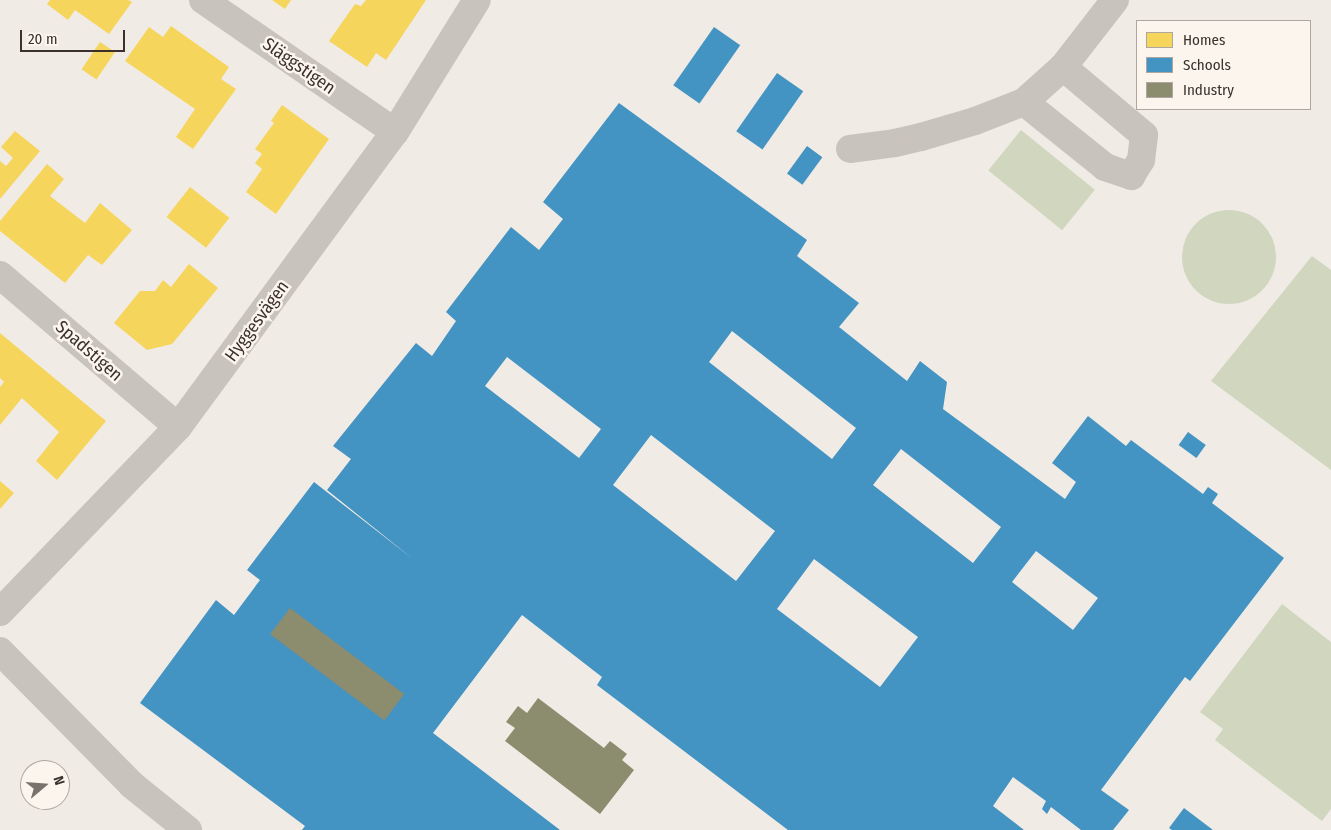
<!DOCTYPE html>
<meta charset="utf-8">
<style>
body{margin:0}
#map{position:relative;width:1331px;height:830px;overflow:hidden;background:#f0ebe5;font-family:"Fira Sans Condensed",sans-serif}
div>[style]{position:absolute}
.green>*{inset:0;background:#d1d6bf;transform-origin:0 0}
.round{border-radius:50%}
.homes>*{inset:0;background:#f6d55c;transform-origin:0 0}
.schools>*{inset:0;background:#4393c3;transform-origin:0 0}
.industry>*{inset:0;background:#8c8c6e;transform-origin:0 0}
.minor>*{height:28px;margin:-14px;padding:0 14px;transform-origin:14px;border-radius:14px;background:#c9c3be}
span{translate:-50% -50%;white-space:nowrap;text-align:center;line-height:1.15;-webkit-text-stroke:5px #fbf5ee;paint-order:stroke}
.street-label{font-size:18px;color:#3b302b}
.legend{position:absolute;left:1136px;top:20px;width:175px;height:90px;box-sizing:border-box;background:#fbf5ee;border:1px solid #aea6a0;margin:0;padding:6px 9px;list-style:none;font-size:15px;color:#3b302b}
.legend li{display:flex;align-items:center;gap:10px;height:25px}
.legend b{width:25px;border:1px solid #aea6a0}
.north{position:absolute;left:20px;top:760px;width:50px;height:50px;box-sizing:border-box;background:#fbf5ee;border:1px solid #aea6a0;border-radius:50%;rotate:72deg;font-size:14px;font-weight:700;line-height:20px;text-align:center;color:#3b302b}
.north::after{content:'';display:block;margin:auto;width:18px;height:22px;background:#7a716c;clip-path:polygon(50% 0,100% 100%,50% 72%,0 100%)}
.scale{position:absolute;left:20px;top:30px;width:105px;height:22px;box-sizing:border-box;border:2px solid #3b302b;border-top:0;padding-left:6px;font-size:15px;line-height:18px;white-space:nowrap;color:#3b302b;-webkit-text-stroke:4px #fbf5ee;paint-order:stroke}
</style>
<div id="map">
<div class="green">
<i style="left:1021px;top:130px;width:95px;height:52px;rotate:39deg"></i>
<i class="round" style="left:1182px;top:210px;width:94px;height:94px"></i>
<i style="clip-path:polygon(1312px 256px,1331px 270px,1331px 470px,1211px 381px)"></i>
<i style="clip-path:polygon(1282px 604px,1331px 642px,1331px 809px,1322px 821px,1215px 740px,1223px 729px,1200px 712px)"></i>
</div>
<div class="homes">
<i style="clip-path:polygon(50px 0,128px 0,132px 2px,109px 34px,75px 10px,68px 20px,47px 4px)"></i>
<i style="clip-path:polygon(272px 0,291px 0,285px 9px)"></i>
<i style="clip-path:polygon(366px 0,426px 0,386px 60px,376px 53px,367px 67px,329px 41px,355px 4px,361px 6px)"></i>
<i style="clip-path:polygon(171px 26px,229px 67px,221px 79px,236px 89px,193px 149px,176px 137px,195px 109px,125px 61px,149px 27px,163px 37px)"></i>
<i style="left:100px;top:42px;width:18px;height:33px;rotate:34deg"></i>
<i style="clip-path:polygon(282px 105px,329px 139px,276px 214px,246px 192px,262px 169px,255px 163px,262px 154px,255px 149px,274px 123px,271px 121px)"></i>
<i style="clip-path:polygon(15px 131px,40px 151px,0 199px,0 161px,6px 166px,13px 158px,1px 147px)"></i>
<i style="clip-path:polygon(47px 164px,64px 179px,50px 196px,85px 223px,100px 203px,132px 230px,102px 265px,88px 255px,65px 283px,0 231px,0 221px)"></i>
<i style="left:190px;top:187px;width:50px;height:38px;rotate:38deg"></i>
<i style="clip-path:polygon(189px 264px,218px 288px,172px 344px,147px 350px,114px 323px,140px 291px,155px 291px,163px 280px,171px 287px)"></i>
<i style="clip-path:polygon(0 333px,106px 421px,57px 480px,36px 461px,59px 432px,22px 398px,0 425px,0 387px,4px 382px,0 378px)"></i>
<i style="clip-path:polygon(0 481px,14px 493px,0 509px)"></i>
</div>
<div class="schools">
<i style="left:714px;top:27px;width:32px;height:71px;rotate:35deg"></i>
<i style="left:777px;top:73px;width:32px;height:71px;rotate:35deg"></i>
<i style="clip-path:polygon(evenodd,619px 103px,807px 240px,797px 256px,859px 303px,839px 327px,907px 381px,920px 361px,947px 382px,943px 409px,1061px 496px,1065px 499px,1076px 482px,1052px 463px,1088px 416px,1126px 446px,1131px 440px,1203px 494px,1208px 487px,1218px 494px,1212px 503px,1284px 558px,1190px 681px,1185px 677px,1101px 790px,1129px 810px,1113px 830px,1081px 830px,1051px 807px,1047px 814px,1042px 809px,1046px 801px,1013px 777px,993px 806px,1024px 830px,788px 830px,597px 685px,602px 677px,522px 615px,433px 733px,560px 830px,302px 830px,305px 826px,140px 703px,216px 600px,234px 615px,260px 580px,247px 570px,314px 482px,413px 559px,327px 490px,351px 459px,333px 446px,416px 343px,432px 356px,456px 321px,446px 312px,511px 227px,539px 250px,563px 219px,543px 202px,619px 103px,732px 331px,856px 428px,832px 459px,709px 362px,732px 331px,619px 103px,507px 357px,601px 429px,579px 458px,485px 386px,507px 357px,619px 103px,651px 435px,775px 531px,736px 581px,613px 485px,651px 435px,619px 103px,901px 449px,1001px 527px,973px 563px,873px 485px,901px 449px,619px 103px,1036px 551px,1098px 598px,1073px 630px,1012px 582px,1036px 551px,619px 103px,814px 559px,918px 637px,880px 687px,777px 609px,814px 559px)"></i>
<i style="left:807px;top:146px;width:19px;height:34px;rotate:36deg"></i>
<i style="left:1188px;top:432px;width:22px;height:16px;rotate:36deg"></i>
<i style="clip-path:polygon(1184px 808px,1213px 830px,1172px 830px,1169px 828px)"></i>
</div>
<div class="industry">
<i style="left:290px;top:608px;width:143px;height:33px;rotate:37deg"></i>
<i style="clip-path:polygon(538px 698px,604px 748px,610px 741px,627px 754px,622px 760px,634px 770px,600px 814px,505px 741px,515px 728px,506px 722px,518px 706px,527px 713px)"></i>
</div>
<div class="minor">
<i style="left:203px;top:0;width:233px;rotate:34.5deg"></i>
<i style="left:1024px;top:102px;width:104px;rotate:38.7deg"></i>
<i style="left:1105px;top:167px;width:28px;rotate:19deg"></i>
<i style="left:1131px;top:176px;width:19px;rotate:-58deg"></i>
<i style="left:1141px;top:160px;width:25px;rotate:-83deg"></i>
<i style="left:1144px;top:135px;width:106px;rotate:-140deg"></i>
<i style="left:850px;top:149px;width:45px;rotate:-7.6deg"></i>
<i style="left:895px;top:143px;width:27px;rotate:-13deg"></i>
<i style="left:921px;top:137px;width:56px;rotate:-16.5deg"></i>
<i style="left:975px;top:121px;width:53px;rotate:-21.2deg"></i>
<i style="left:1024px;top:102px;width:52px;rotate:-41.9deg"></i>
<i style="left:1063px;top:67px;width:85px;rotate:-52.2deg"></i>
<i style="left:0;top:275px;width:234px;rotate:40.5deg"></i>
<i style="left:0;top:612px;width:257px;rotate:-46.1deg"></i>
<i style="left:178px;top:427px;width:366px;rotate:-53.7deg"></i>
<i style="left:395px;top:132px;width:155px;rotate:-58.2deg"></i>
<i style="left:0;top:651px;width:188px;rotate:45.4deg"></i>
<i style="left:132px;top:785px;width:72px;rotate:38.8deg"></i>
</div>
<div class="street-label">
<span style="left:299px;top:66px;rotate:35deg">Släggstigen</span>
<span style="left:257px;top:321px;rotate:-54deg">Hyggesvägen</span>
<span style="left:89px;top:351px;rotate:41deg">Spadstigen</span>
</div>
<ul class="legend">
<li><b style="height:14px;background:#f6d55c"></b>Homes</li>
<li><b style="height:14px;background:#4393c3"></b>Schools</li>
<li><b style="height:14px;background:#8c8c6e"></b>Industry</li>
</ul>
<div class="north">N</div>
<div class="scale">20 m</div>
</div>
